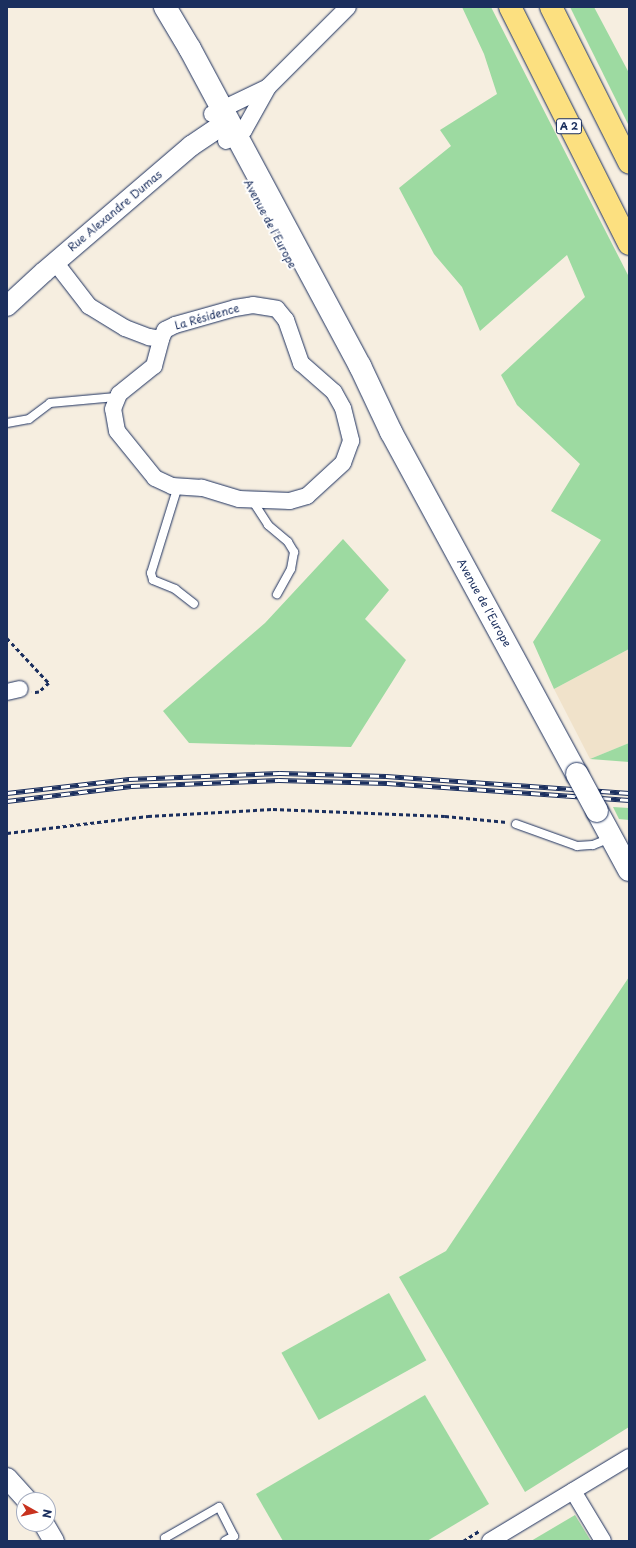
<!DOCTYPE html>
<meta charset="utf-8">
<style>
body{margin:0}
#map{position:relative;width:636px;height:1548px;overflow:hidden;background:#f6eee0;font-family:"Playpen Sans",sans-serif}
div>[style]{position:absolute}
.built>*{inset:0;background:#f0e2ca}
.green>*{inset:0;background:#9ddaa1;transform-origin:0 0}
.path>*{height:2.5px;margin-top:-1.25px;transform-origin:0;background:repeating-linear-gradient(90deg,#1b2f5e 0 4px,transparent 0 7px)}
.roads{filter:drop-shadow(0 0 1px #1b2f5e) drop-shadow(0 0 1px #1b2f5e)}
.service>*{height:8px;margin:-4px;padding:0 4px;transform-origin:4px;border-radius:4px;background:#fff}
.minor>*{height:16px;margin:-8px;padding:0 8px;transform-origin:8px;border-radius:8px;background:#fff}
.tertiary>*{height:20px;margin:-10px;padding:0 10px;transform-origin:10px;border-radius:10px;background:#fff}
.secondary>*{height:22px;margin:-11px;padding:0 11px;transform-origin:11px;border-radius:11px;background:#fff}
.motorway>*{height:22px;margin:-11px;padding:0 11px;transform-origin:11px;border-radius:11px;background:#fce080}
.rail>*{height:4.5px;margin-top:-2.25px;transform-origin:0;background:repeating-linear-gradient(90deg,#fff 0 9px,#1b2f5e 0 18px);box-sizing:border-box;border-block:1px solid #1b2f5e}
.bridges{filter:drop-shadow(0 0 1px #1b2f5e) drop-shadow(0 0 1px #1b2f5e)}
.secondary-bridge>*{height:22px;margin:-11px;padding:0 11px;transform-origin:11px;border-radius:11px;background:#fff}
span{translate:-50% -50%;white-space:nowrap;text-align:center;line-height:1.15;-webkit-text-stroke:4px #fff;paint-order:stroke}
.shield-label span{padding:1px 3px;background:#fff;border:1px solid;border-radius:3px;-webkit-text-stroke-width:0}
.shield-label{font-size:10px;color:#1b2f5e;font-weight:700}
.street-label{font-size:11px;color:#1b2f5e}
.frame{position:absolute;inset:0;border:8px solid #1b2f5e;pointer-events:none}
.north{position:absolute;left:16px;top:1492px;width:40px;height:40px;box-sizing:border-box;background:#fff;border:1px solid #a4acbf;border-radius:50%;rotate:98deg;font-size:11px;font-weight:700;line-height:16px;text-align:center;color:#1b2f5e}
.north::after{content:'';display:block;margin:auto;width:14px;height:18px;background:#c8321e;clip-path:polygon(50% 0,100% 100%,50% 72%,0 100%)}
</style>
<div id="map">
<div class="built">
<i style="clip-path:polygon(629px 649px,629px 743px,590px 759px,554px 689px)"></i>
</div>
<div class="green">
<i style="clip-path:polygon(462px 7px,491px 7px,629px 277px,629px 649px,554px 689px,533px 642px,601px 540px,551px 511px,580px 464px,517px 405px,501px 375px,585px 297px,567px 255px,480px 331px,462px 287px,434px 254px,399px 188px,451px 146px,440px 130px,497px 94px,484px 54px)"></i>
<i style="clip-path:polygon(570px 7px,594px 7px,629px 73px,629px 126px)"></i>
<i style="clip-path:polygon(343px 539px,389px 590px,365px 619px,406px 660px,351px 747px,189px 743px,163px 711px,265px 623px)"></i>
<i style="clip-path:polygon(629px 743px,629px 762px,590px 759px)"></i>
<i style="clip-path:polygon(613px 807px,629px 808px,629px 820px,619px 819px)"></i>
<i style="clip-path:polygon(629px 977px,629px 1427px,525px 1492px,399px 1277px,446px 1251px)"></i>
<i style="left:389px;top:1293px;width:77px;height:123px;rotate:61deg"></i>
<i style="clip-path:polygon(425px 1395px,489px 1504px,427px 1541px,283px 1541px,256px 1494px)"></i>
<i style="clip-path:polygon(575px 1515px,591px 1541px,531px 1541px)"></i>
</div>
<div class="path">
<i style="left:7px;top:638px;width:62px;rotate:47deg"></i>
<i style="left:49px;top:683px;width:13px;rotate:138deg"></i>
<i style="left:39px;top:692px;width:7px;rotate:172deg"></i>
<i style="left:7px;top:833px;width:142px;rotate:-6.9deg"></i>
<i style="left:148px;top:816px;width:125px;rotate:-3.2deg"></i>
<i style="left:273px;top:809px;width:172px;rotate:2.3deg"></i>
<i style="left:445px;top:816px;width:62px;rotate:5.5deg"></i>
<i style="left:463px;top:1541px;width:19px;rotate:-32deg"></i>
</div>
<div class="roads">
<div class="service">
<i style="left:7px;top:423px;width:22px;rotate:-10deg"></i>
<i style="left:29px;top:419px;width:26px;rotate:-37deg"></i>
<i style="left:50px;top:403px;width:66px;rotate:-5.2deg"></i>
<i style="left:178px;top:486px;width:91px;rotate:107.2deg"></i>
<i style="left:151px;top:573px;width:7px;rotate:74deg"></i>
<i style="left:153px;top:580px;width:24px;rotate:22deg"></i>
<i style="left:175px;top:589px;width:24px;rotate:38deg"></i>
<i style="left:252px;top:500px;width:30px;rotate:57deg"></i>
<i style="left:268px;top:525px;width:26px;rotate:40deg"></i>
<i style="left:288px;top:542px;width:12px;rotate:59deg"></i>
<i style="left:294px;top:552px;width:17px;rotate:100deg"></i>
<i style="left:291px;top:569px;width:29px;rotate:119deg"></i>
<i style="left:516px;top:824px;width:65px;rotate:19.8deg"></i>
<i style="left:577px;top:846px;width:16px;rotate:-4deg"></i>
<i style="left:593px;top:845px;width:18px;rotate:-22deg"></i>
<i style="left:166px;top:1541px;width:3px;rotate:-108deg"></i>
<i style="left:165px;top:1538px;width:62px;rotate:-29.9deg"></i>
<i style="left:219px;top:1507px;width:33px;rotate:63deg"></i>
<i style="left:234px;top:1536px;width:10px;rotate:151deg"></i>
</div>
<div class="minor">
<i style="left:212px;top:114px;width:62px;rotate:-25.7deg"></i>
<i style="left:226px;top:141px;width:21px;rotate:-31deg"></i>
<i style="left:244px;top:130px;width:49px;rotate:-60.8deg"></i>
<i style="left:268px;top:87px;width:113px;rotate:-45deg"></i>
<i style="left:55px;top:262px;width:56px;rotate:52.3deg"></i>
<i style="left:89px;top:306px;width:42px;rotate:31.4deg"></i>
<i style="left:125px;top:328px;width:26px;rotate:21deg"></i>
<i style="left:149px;top:337px;width:12px;rotate:9deg"></i>
<i style="left:161px;top:339px;width:10px;rotate:-66deg"></i>
<i style="left:165px;top:330px;width:11px;rotate:-27deg"></i>
<i style="left:175px;top:325px;width:62px;rotate:-15.8deg"></i>
<i style="left:235px;top:308px;width:18px;rotate:-9deg"></i>
<i style="left:253px;top:305px;width:24px;rotate:9deg"></i>
<i style="left:277px;top:309px;width:14px;rotate:51deg"></i>
<i style="left:286px;top:320px;width:46px;rotate:70.8deg"></i>
<i style="left:301px;top:363px;width:44px;rotate:41.3deg"></i>
<i style="left:334px;top:392px;width:18px;rotate:61deg"></i>
<i style="left:343px;top:408px;width:34px;rotate:76deg"></i>
<i style="left:351px;top:441px;width:23px;rotate:110deg"></i>
<i style="left:343px;top:463px;width:49px;rotate:137.5deg"></i>
<i style="left:307px;top:496px;width:18px;rotate:164deg"></i>
<i style="left:290px;top:501px;width:51px;rotate:-177.8deg"></i>
<i style="left:239px;top:499px;width:39px;rotate:-163deg"></i>
<i style="left:202px;top:488px;width:30px;rotate:-176deg"></i>
<i style="left:172px;top:486px;width:19px;rotate:-155deg"></i>
<i style="left:155px;top:478px;width:60px;rotate:-129deg"></i>
<i style="left:117px;top:431px;width:22px;rotate:-100deg"></i>
<i style="left:113px;top:409px;width:16px;rotate:-68deg"></i>
<i style="left:119px;top:394px;width:45px;rotate:-38.7deg"></i>
<i style="left:154px;top:366px;width:28px;rotate:-75deg"></i>
<i style="left:7px;top:692px;width:13px;rotate:-13deg"></i>
<i style="left:573px;top:1491px;width:58px;rotate:59deg"></i>
<i style="left:490px;top:1541px;width:162px;rotate:-31.1deg"></i>
</div>
<div class="tertiary">
<i style="left:7px;top:306px;width:50px;rotate:-42.6deg"></i>
<i style="left:44px;top:272px;width:194px;rotate:-40.6deg"></i>
<i style="left:191px;top:146px;width:45px;rotate:-34deg"></i>
<i style="left:7px;top:1478px;width:30px;rotate:48deg"></i>
<i style="left:44px;top:1524px;width:20px;rotate:60deg"></i>
</div>
<div class="secondary">
<i style="left:165px;top:7px;width:49px;rotate:59.2deg"></i>
<i style="left:190px;top:49px;width:360px;rotate:61.8deg"></i>
<i style="left:360px;top:366px;width:73px;rotate:64.8deg"></i>
<i style="left:391px;top:432px;width:389px;rotate:61.5deg"></i>
<i style="left:597px;top:811px;width:67px;rotate:61.5deg"></i>
</div>
<div class="motorway">
<i style="left:510px;top:7px;width:265px;rotate:63.3deg"></i>
<i style="left:551px;top:7px;width:174px;rotate:63.3deg"></i>
</div>
</div>
<div class="rail">
<i style="left:7px;top:793px;width:123px;rotate:-6.5deg"></i>
<i style="left:129px;top:779px;width:151px;rotate:-2.3deg"></i>
<i style="left:280px;top:773px;width:106px;rotate:1.6deg"></i>
<i style="left:386px;top:776px;width:244px;rotate:4deg"></i>
<i style="left:7px;top:801px;width:125px;rotate:-6.9deg"></i>
<i style="left:131px;top:786px;width:148px;rotate:-2.3deg"></i>
<i style="left:279px;top:780px;width:108px;rotate:1.6deg"></i>
<i style="left:387px;top:783px;width:243px;rotate:4deg"></i>
</div>
<div class="bridges">
<div class="secondary-bridge">
<i style="left:577px;top:774px;width:42px;rotate:61.6deg"></i>
</div>
</div>
<div class="shield-label">
<span style="left:569px;top:126px">A 2</span>
</div>
<div class="street-label">
<span style="left:115px;top:211px;rotate:-40deg">Rue Alexandre Dumas</span>
<span style="left:270px;top:224px;rotate:62deg">Avenue de l'Europe</span>
<span style="left:207px;top:317px;rotate:-16deg">La Résidence</span>
<span style="left:484px;top:603px;rotate:61deg">Avenue de l'Europe</span>
</div>
<div class="frame"></div>
<div class="north">N</div>
</div>
